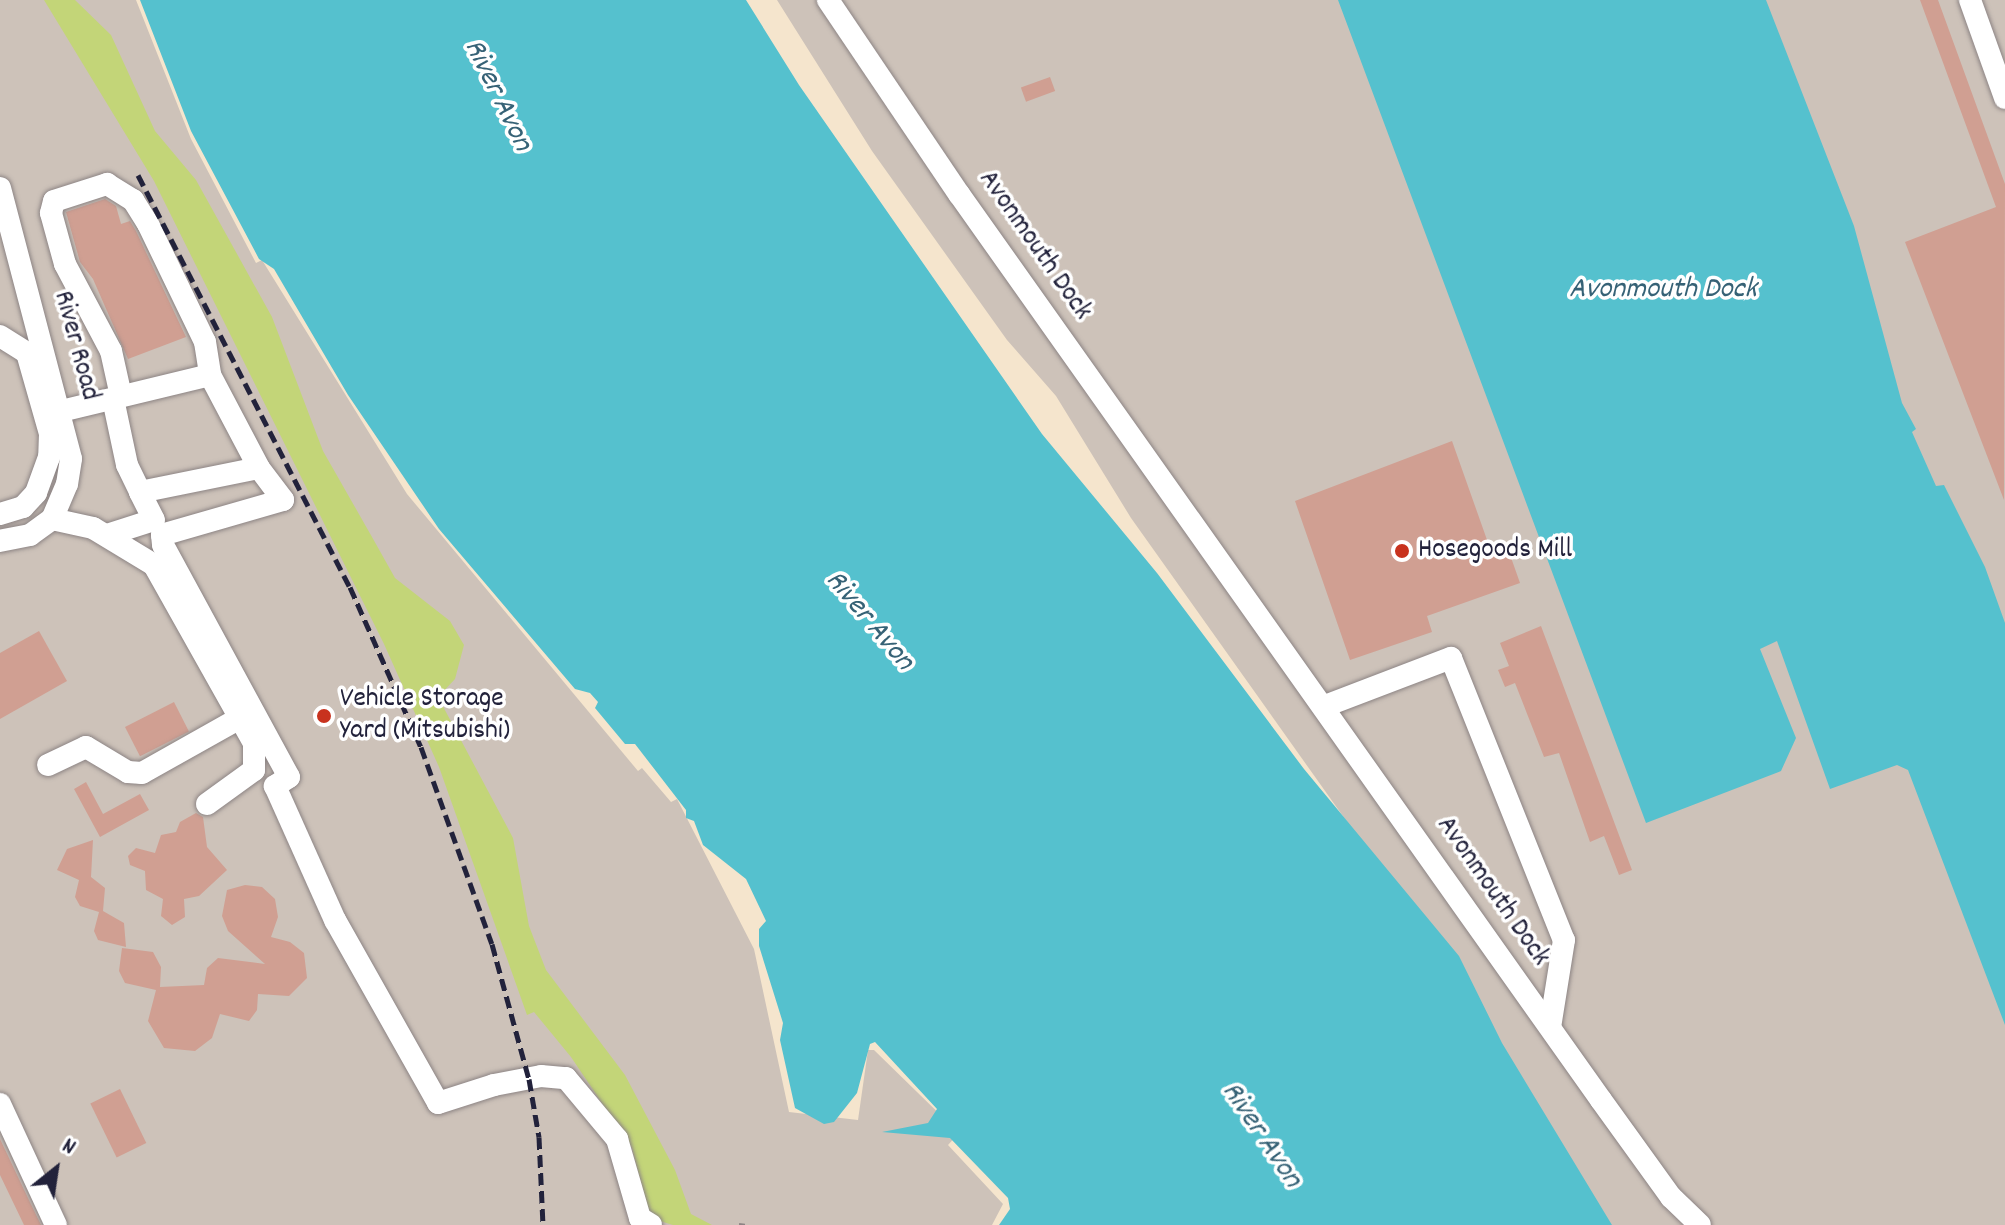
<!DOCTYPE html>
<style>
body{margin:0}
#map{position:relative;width:2005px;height:1225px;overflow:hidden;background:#f5e5cd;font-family:Dekko,sans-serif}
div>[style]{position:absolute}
.industrial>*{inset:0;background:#cdc2b9}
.green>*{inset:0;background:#c3d578}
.water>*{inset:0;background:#55c1ce}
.building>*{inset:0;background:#d09f92;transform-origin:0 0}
.path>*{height:3px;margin-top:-1.5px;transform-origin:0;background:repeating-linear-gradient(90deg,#8c8484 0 6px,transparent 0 12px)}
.roads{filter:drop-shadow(0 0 2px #8c8484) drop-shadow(0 0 2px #8c8484)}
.minor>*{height:22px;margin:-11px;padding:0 11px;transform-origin:11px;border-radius:11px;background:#fff}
.rail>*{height:5px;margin-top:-2.5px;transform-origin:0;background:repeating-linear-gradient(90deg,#22223b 0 12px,transparent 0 18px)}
.dots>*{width:22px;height:22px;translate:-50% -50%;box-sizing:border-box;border:4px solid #fff;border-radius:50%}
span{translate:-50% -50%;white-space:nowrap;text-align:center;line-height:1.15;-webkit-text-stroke:7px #fff;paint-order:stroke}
.street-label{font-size:28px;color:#22223b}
.poi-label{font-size:28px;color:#22223b}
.left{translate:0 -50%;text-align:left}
.water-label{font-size:30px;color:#366276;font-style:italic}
.north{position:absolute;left:16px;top:1129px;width:80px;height:80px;-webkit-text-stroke:6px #fff;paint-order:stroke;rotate:30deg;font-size:22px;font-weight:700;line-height:32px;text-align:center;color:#22223b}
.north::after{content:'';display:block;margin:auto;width:28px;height:36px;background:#22223b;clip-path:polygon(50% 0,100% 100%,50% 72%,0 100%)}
</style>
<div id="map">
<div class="industrial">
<i style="clip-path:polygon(0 0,136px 0,191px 139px,256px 263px,262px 260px,407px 494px,638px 771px,642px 768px,671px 802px,677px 799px,754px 949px,789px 1112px,858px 1120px,868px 1050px,874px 1050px,959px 1133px,948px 1145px,1003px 1204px,992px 1225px,0 1225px)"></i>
<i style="clip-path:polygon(777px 0,2005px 0,2005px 1225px,1591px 1225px,1463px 985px,1131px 518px,1056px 396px,1007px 340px,872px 151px)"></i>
</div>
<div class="green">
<i style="clip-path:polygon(44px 0,75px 0,111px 35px,155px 131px,196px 180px,272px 317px,323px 451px,372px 537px,395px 578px,450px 621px,464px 645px,455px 679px,438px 697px,513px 838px,529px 926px,546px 970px,625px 1075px,675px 1170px,691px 1214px,712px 1225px,673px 1225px,650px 1218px,632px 1148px,571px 1057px,534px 1012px,527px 1015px,439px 767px,384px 644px,154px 181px)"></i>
</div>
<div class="water">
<i style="clip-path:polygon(140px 0,746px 0,799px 85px,1042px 434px,1157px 573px,1304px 769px,1459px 956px,1502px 1043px,1612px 1225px,999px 1225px,1010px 1209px,1008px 1198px,950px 1138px,882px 1132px,928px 1123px,937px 1109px,875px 1042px,870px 1044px,857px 1093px,834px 1122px,824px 1124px,795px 1108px,780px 1040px,783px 1023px,759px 946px,759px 929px,766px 921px,746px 879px,703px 845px,694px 821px,686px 818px,686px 810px,635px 744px,625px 744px,595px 708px,598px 702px,590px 693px,575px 689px,439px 529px,348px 395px,274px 269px,259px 259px,191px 131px)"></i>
<i style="clip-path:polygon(1338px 0,1766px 0,1854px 226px,1902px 403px,1916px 429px,1912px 432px,1936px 486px,1944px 485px,1985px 567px,2005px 623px,2005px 1025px,1908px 770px,1897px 765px,1830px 789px,1777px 641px,1760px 649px,1796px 738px,1781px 771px,1646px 823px)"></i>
</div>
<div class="building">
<i style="clip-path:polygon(1920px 0,1938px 0,2005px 184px,2004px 500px,1905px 242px,1996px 207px)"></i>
<i style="left:1050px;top:77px;width:15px;height:31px;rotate:70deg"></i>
<i style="clip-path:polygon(105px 199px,116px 206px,121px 224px,130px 221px,136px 231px,186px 337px,128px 359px,93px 279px,80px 262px,66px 212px)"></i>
<i style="clip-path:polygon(1452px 441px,1492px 554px,1508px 549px,1520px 583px,1427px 616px,1432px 632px,1350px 660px,1295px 501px)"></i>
<i style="clip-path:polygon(1541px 626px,1632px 870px,1619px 875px,1604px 836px,1590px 842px,1559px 753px,1544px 757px,1515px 683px,1505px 687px,1498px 670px,1509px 666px,1500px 643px)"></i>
<i style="clip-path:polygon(39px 631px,67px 681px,0 719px,0 653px)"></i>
<i style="left:174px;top:702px;width:33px;height:55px;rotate:63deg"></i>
<i style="clip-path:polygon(86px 782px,103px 814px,140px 794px,149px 810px,100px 837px,74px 789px)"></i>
<i style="clip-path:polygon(196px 813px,203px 817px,207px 847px,227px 870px,199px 896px,184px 899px,185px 917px,172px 925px,161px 916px,163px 899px,146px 890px,145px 871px,130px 865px,128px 856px,136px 848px,155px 853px,161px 835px,176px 832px,180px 822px)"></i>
<i style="clip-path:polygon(93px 840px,91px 877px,105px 888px,103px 911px,124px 923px,126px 947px,98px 940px,94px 931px,99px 912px,80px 906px,75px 897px,79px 880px,57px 870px,67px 849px)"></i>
<i style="clip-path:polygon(245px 885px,262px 887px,275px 899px,278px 917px,271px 937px,290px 942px,304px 953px,307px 978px,289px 996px,258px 994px,257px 1010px,249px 1021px,220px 1014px,212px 1038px,195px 1051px,164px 1048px,148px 1021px,156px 990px,125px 983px,119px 971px,122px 948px,153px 952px,161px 967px,160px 987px,204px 985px,207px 968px,218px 958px,265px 964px,228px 931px,222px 916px,227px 890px)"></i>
<i style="left:120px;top:1089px;width:60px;height:33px;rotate:64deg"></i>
<i style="clip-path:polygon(0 1139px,28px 1198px,41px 1225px,24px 1225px,0 1175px)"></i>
</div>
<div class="path">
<i style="left:739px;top:1224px;width:8px;rotate:7deg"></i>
</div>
<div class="roads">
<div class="minor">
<i style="left:828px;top:0;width:234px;rotate:56deg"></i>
<i style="left:959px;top:194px;width:1110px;rotate:54.68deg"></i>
<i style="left:1601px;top:1100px;width:120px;rotate:54.2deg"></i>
<i style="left:1671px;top:1197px;width:40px;rotate:44deg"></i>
<i style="left:1970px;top:0;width:104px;rotate:70.3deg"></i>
<i style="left:0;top:188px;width:280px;rotate:75.3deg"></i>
<i style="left:71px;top:459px;width:25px;rotate:99deg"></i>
<i style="left:67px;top:484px;width:38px;rotate:113deg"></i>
<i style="left:52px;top:519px;width:27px;rotate:144deg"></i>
<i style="left:30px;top:535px;width:31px;rotate:169deg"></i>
<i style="left:0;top:336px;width:32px;rotate:32deg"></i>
<i style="left:27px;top:353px;width:84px;rotate:74.1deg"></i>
<i style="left:50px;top:434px;width:23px;rotate:92deg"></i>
<i style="left:49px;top:457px;width:38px;rotate:110deg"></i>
<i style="left:36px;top:493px;width:19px;rotate:133deg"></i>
<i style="left:23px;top:507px;width:24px;rotate:163deg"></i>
<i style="left:121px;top:396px;width:46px;rotate:-102.5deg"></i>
<i style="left:111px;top:351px;width:98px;rotate:-117.9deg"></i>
<i style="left:65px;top:264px;width:53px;rotate:-105.4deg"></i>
<i style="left:51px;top:213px;width:12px;rotate:-76deg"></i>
<i style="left:54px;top:201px;width:56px;rotate:-17.8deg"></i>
<i style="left:107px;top:184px;width:31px;rotate:32deg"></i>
<i style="left:133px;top:200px;width:28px;rotate:58deg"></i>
<i style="left:148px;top:224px;width:131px;rotate:64.2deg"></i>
<i style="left:205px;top:342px;width:33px;rotate:81deg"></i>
<i style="left:210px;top:375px;width:105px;rotate:62.2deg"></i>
<i style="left:259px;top:468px;width:40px;rotate:53deg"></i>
<i style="left:283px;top:500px;width:126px;rotate:163.9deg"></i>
<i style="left:162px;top:535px;width:10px;rotate:84deg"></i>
<i style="left:163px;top:545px;width:264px;rotate:61.5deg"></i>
<i style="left:289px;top:777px;width:17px;rotate:147deg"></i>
<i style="left:275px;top:786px;width:147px;rotate:65.9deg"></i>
<i style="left:335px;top:920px;width:210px;rotate:60.6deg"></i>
<i style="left:438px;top:1103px;width:59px;rotate:-17.8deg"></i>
<i style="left:494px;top:1085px;width:48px;rotate:-10.8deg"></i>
<i style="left:541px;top:1076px;width:25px;rotate:5deg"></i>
<i style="left:566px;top:1078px;width:80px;rotate:50.1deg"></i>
<i style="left:617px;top:1139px;width:82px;rotate:73.8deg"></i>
<i style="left:640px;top:1218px;width:13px;rotate:32deg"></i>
<i style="left:113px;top:399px;width:67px;rotate:78deg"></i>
<i style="left:127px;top:465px;width:30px;rotate:64deg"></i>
<i style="left:140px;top:492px;width:121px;rotate:-11.4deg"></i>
<i style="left:61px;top:411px;width:153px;rotate:-13.6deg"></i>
<i style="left:52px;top:519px;width:42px;rotate:12.4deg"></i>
<i style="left:93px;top:528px;width:71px;rotate:31.2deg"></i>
<i style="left:154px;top:565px;width:204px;rotate:60.7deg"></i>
<i style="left:254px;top:743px;width:27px;rotate:90deg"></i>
<i style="left:254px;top:770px;width:58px;rotate:144.1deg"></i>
<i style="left:107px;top:535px;width:49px;rotate:-17.7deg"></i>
<i style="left:154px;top:520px;width:31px;rotate:-117deg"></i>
<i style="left:1325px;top:706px;width:135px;rotate:-20.9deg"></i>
<i style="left:1451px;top:658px;width:304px;rotate:68.2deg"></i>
<i style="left:1564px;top:940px;width:88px;rotate:99.1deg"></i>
<i style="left:48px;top:765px;width:42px;rotate:-25.3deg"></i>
<i style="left:86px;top:747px;width:49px;rotate:30.8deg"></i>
<i style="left:128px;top:772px;width:14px;rotate:4deg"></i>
<i style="left:142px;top:773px;width:112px;rotate:-29.3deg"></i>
<i style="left:0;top:1104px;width:133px;rotate:65.2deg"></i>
</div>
</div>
<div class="rail">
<i style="left:138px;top:175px;width:463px;rotate:62.8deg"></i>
<i style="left:350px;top:587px;width:175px;rotate:66.1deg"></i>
<i style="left:421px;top:747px;width:209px;rotate:70.2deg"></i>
<i style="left:492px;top:944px;width:140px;rotate:74.7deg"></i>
<i style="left:529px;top:1079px;width:59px;rotate:80.2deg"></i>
<i style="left:539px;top:1137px;width:88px;rotate:87.4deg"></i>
</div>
<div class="dots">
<i style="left:1402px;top:551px;background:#c8321e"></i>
<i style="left:324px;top:716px;background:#c8321e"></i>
</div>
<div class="street-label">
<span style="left:1034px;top:246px;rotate:55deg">Avonmouth Dock</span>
<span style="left:75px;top:346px;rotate:75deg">River Road</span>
<span style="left:1492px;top:892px;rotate:55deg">Avonmouth Dock</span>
</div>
<div class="poi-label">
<span class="left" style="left:1418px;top:551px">Hosegoods Mill</span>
<span class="left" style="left:340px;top:716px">Vehicle Storage<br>Yard (Mitsubishi)</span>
</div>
<div class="water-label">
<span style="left:496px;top:96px;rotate:64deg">River Avon</span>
<span style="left:1663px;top:291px">Avonmouth Dock</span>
<span style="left:868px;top:622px;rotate:50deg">River Avon</span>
<span style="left:1260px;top:1136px;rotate:56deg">River Avon</span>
</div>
<div class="north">N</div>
</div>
